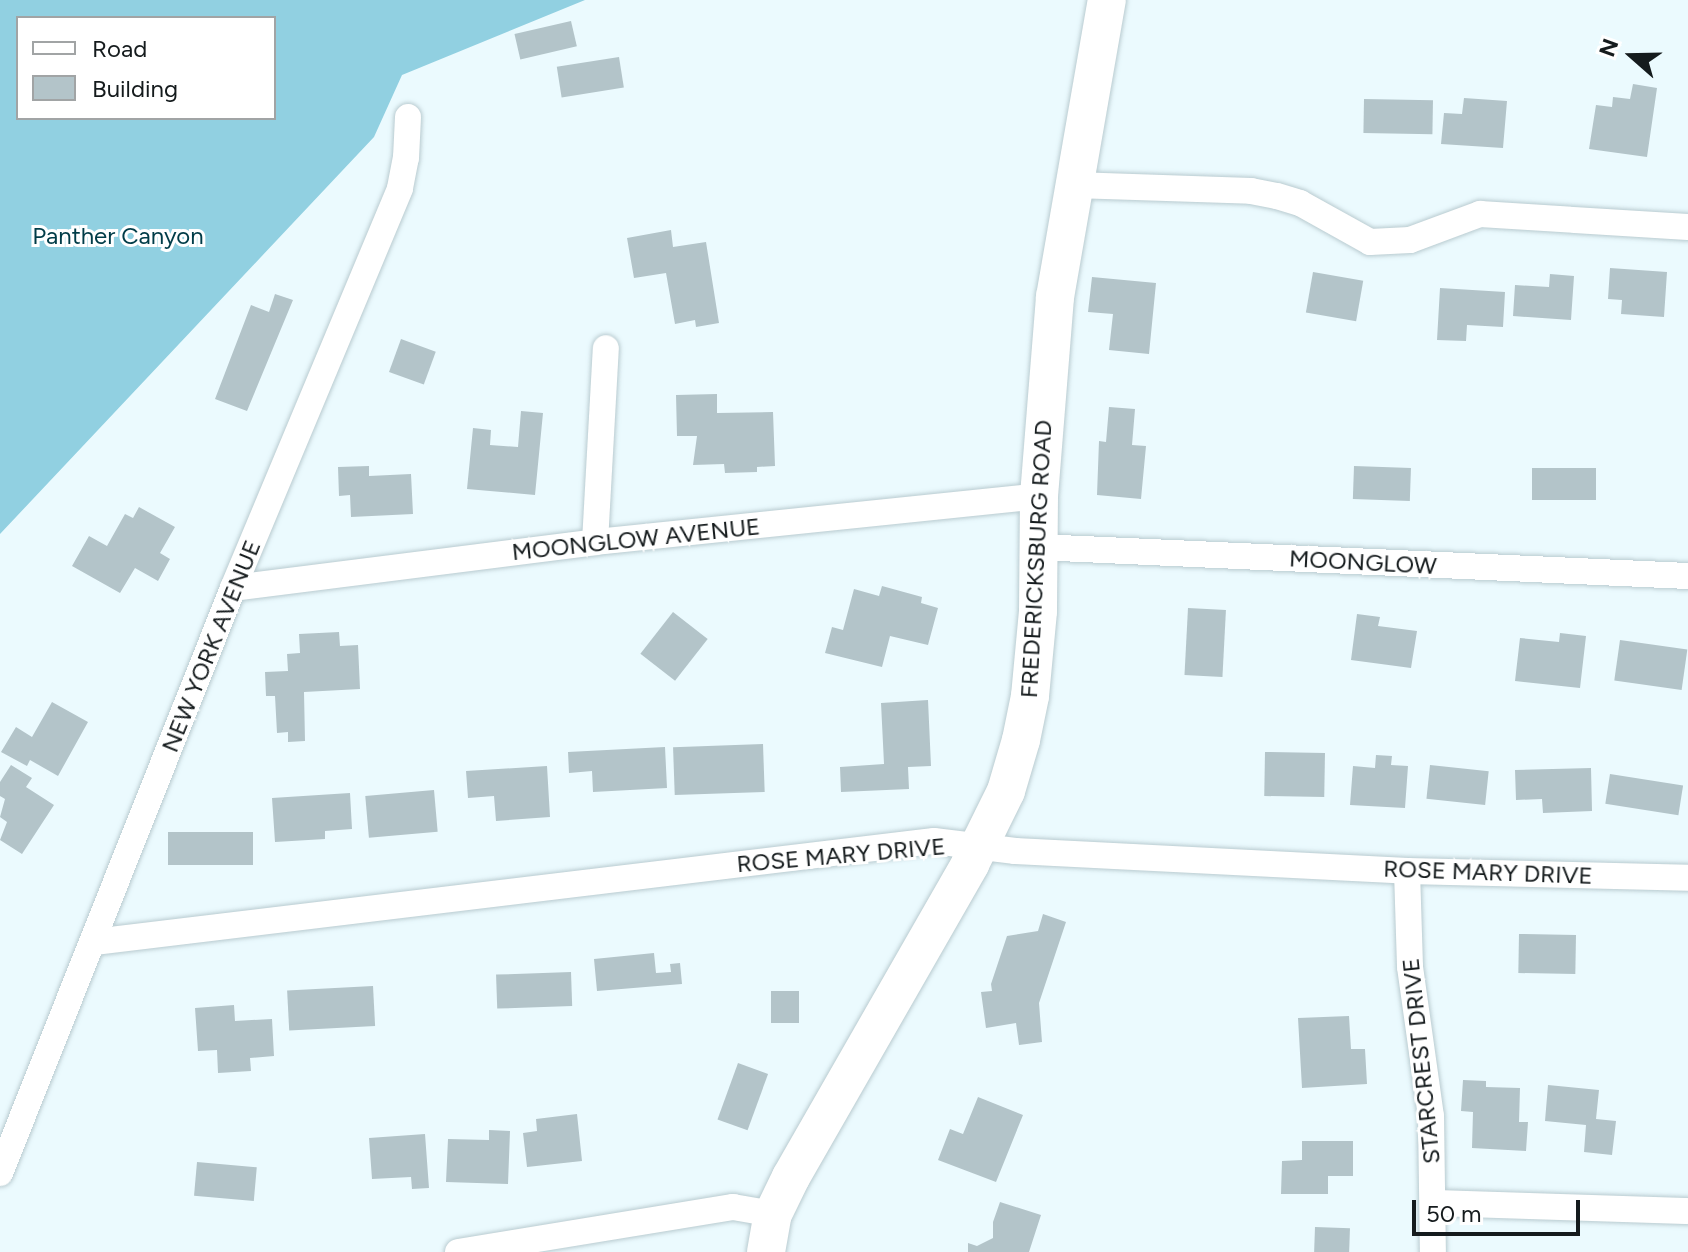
<!DOCTYPE html>
<style>
body{margin:0}
#map{position:relative;width:1688px;height:1252px;overflow:hidden;background:#ebfafe;font-family:Figtree,sans-serif}
div>[style]{position:absolute}
.forest>*{inset:0;background:#91d0e1}
.building>*{inset:0;background:#b3c4c9;transform-origin:0 0}
.roads{filter:drop-shadow(0 0 2px #b9cbd0) drop-shadow(0 0 2px #b9cbd0)}
.street>*{height:26px;margin:-13px;padding:0 13px;transform-origin:13px;border-radius:13px;background:#fff}
.secondary>*{height:38px;margin:-19px;padding:0 19px;transform-origin:19px;border-radius:19px;background:#fff}
span{translate:-50% -50%;white-space:nowrap;text-align:center;line-height:1.15;-webkit-text-stroke:6px #fff;paint-order:stroke}
.park-label{font-size:24px;color:#003c48}
.street-label{font-size:24px;color:#151b1d}
.legend{position:absolute;left:16px;top:16px;width:260px;height:104px;box-sizing:border-box;background:#fff;border:2px solid #a1a4a5;margin:0;padding:10px 14px;list-style:none;font-size:24px;color:#151b1d}
.legend li{display:flex;align-items:center;gap:16px;height:40px}
.legend b{width:40px;border:2px solid #a1a4a5}
.north{position:absolute;left:1592px;top:16px;width:80px;height:80px;-webkit-text-stroke:6px #fff;paint-order:stroke;rotate:290deg;font-size:22px;font-weight:700;line-height:32px;text-align:center;color:#151b1d}
.north::after{content:'';display:block;margin:auto;width:28px;height:36px;background:#151b1d;clip-path:polygon(50% 0,100% 100%,50% 72%,0 100%)}
.scale{position:absolute;left:1412px;top:1200px;width:168px;height:36px;box-sizing:border-box;border:4px solid #151b1d;border-top:0;padding-left:10px;font-size:24px;line-height:28px;white-space:nowrap;color:#151b1d;-webkit-text-stroke:6px #fff;paint-order:stroke}
</style>
<div id="map">
<div class="forest">
<i style="clip-path:polygon(evenodd,0 0,585px 0,402px 75px,374px 137px,0 534px,0 0,18px 18px,274px 18px,274px 118px,18px 118px,18px 18px)"></i>
</div>
<div class="building">
<i style="left:571px;top:21px;width:26px;height:58px;rotate:77deg"></i>
<i style="left:619px;top:57px;width:31px;height:63px;rotate:81deg"></i>
<i style="clip-path:polygon(1633px 84px,1657px 88px,1647px 157px,1589px 149px,1596px 105px,1612px 107px,1613px 97px,1630px 99px)"></i>
<i style="clip-path:polygon(1464px 98px,1507px 101px,1503px 148px,1441px 144px,1444px 113px,1462px 114px)"></i>
<i style="left:1364px;top:99px;width:69px;height:34px;rotate:1deg"></i>
<i style="clip-path:polygon(671px 230px,673px 247px,706px 242px,719px 323px,696px 327px,695px 320px,675px 324px,666px 273px,634px 278px,627px 238px)"></i>
<i style="clip-path:polygon(1610px 268px,1667px 272px,1664px 317px,1621px 314px,1622px 300px,1608px 299px)"></i>
<i style="left:1313px;top:272px;width:51px;height:41px;rotate:10deg"></i>
<i style="clip-path:polygon(1550px 274px,1574px 276px,1571px 320px,1513px 316px,1515px 285px,1549px 287px)"></i>
<i style="clip-path:polygon(1092px 277px,1156px 283px,1149px 354px,1109px 350px,1113px 314px,1088px 312px)"></i>
<i style="clip-path:polygon(1440px 288px,1505px 292px,1503px 327px,1467px 325px,1466px 341px,1437px 340px)"></i>
<i style="clip-path:polygon(275px 294px,293px 300px,247px 411px,215px 399px,251px 305px,269px 312px)"></i>
<i style="left:401px;top:339px;width:37px;height:35px;rotate:20deg"></i>
<i style="clip-path:polygon(717px 394px,717px 413px,773px 412px,775px 466px,757px 467px,757px 472px,725px 473px,724px 464px,693px 465px,697px 436px,677px 436px,676px 395px)"></i>
<i style="clip-path:polygon(1109px 407px,1135px 409px,1132px 445px,1146px 446px,1141px 499px,1097px 495px,1099px 441px,1106px 442px)"></i>
<i style="clip-path:polygon(521px 411px,543px 413px,535px 495px,467px 489px,473px 428px,491px 430px,490px 445px,518px 447px)"></i>
<i style="clip-path:polygon(369px 466px,369px 476px,411px 474px,413px 514px,351px 517px,350px 495px,339px 496px,338px 467px)"></i>
<i style="left:1354px;top:466px;width:57px;height:33px;rotate:2deg"></i>
<i style="left:1596px;top:468px;width:32px;height:64px;rotate:90deg"></i>
<i style="clip-path:polygon(139px 507px,175px 527px,160px 553px,170px 559px,158px 581px,135px 568px,120px 593px,72px 566px,89px 536px,107px 546px,125px 514px,133px 518px)"></i>
<i style="clip-path:polygon(882px 586px,922px 597px,921px 603px,938px 608px,928px 645px,890px 636px,882px 667px,825px 653px,832px 627px,843px 630px,854px 589px,879px 596px)"></i>
<i style="left:1188px;top:608px;width:38px;height:67px;rotate:3deg"></i>
<i style="left:673px;top:612px;width:44px;height:53px;rotate:38deg"></i>
<i style="clip-path:polygon(1357px 614px,1380px 617px,1378px 626px,1417px 631px,1411px 668px,1351px 660px)"></i>
<i style="clip-path:polygon(339px 632px,340px 646px,358px 645px,360px 689px,304px 692px,305px 741px,288px 742px,288px 732px,277px 733px,275px 696px,266px 696px,265px 672px,288px 671px,287px 654px,300px 653px,299px 634px)"></i>
<i style="clip-path:polygon(1560px 633px,1586px 636px,1580px 688px,1515px 681px,1520px 638px,1559px 642px)"></i>
<i style="left:1620px;top:640px;width:68px;height:41px;rotate:8deg"></i>
<i style="clip-path:polygon(928px 700px,931px 766px,908px 767px,909px 789px,841px 792px,840px 767px,884px 764px,881px 703px)"></i>
<i style="clip-path:polygon(52px 702px,88px 722px,58px 776px,30px 760px,27px 766px,1px 752px,16px 727px,32px 737px)"></i>
<i style="left:763px;top:744px;width:48px;height:90px;rotate:88deg"></i>
<i style="clip-path:polygon(665px 747px,667px 788px,593px 792px,592px 771px,569px 773px,568px 752px)"></i>
<i style="left:1265px;top:752px;width:60px;height:44px;rotate:1deg"></i>
<i style="clip-path:polygon(1376px 755px,1392px 756px,1391px 765px,1408px 766px,1405px 808px,1350px 805px,1353px 766px,1375px 768px)"></i>
<i style="clip-path:polygon(11px 765px,32px 778px,26px 787px,54px 805px,22px 854px,0 840px,7px 822px,0 817px,5px 799px,0 796px,0 782px)"></i>
<i style="left:1430px;top:765px;width:59px;height:34px;rotate:6deg"></i>
<i style="clip-path:polygon(547px 766px,550px 817px,496px 821px,494px 796px,468px 798px,466px 771px)"></i>
<i style="clip-path:polygon(1591px 768px,1592px 811px,1543px 813px,1542px 799px,1516px 800px,1515px 770px)"></i>
<i style="left:1610px;top:774px;width:74px;height:30px;rotate:9deg"></i>
<i style="left:434px;top:790px;width:42px;height:69px;rotate:85deg"></i>
<i style="clip-path:polygon(350px 793px,352px 829px,325px 831px,325px 839px,275px 842px,272px 798px)"></i>
<i style="left:253px;top:832px;width:33px;height:85px;rotate:90deg"></i>
<i style="clip-path:polygon(1043px 914px,1066px 922px,1039px 1003px,1042px 1042px,1019px 1045px,1016px 1023px,986px 1028px,981px 992px,992px 991px,991px 984px,1007px 936px,1038px 931px)"></i>
<i style="left:1519px;top:934px;width:57px;height:39px;rotate:1deg"></i>
<i style="clip-path:polygon(654px 953px,656px 973px,671px 972px,670px 964px,680px 963px,682px 984px,597px 991px,594px 959px)"></i>
<i style="left:571px;top:972px;width:34px;height:75px;rotate:88deg"></i>
<i style="left:373px;top:986px;width:40px;height:86px;rotate:87deg"></i>
<i style="left:771px;top:991px;width:28px;height:32px"></i>
<i style="clip-path:polygon(234px 1005px,235px 1021px,272px 1019px,274px 1056px,250px 1058px,251px 1071px,218px 1073px,217px 1050px,198px 1051px,195px 1008px)"></i>
<i style="clip-path:polygon(1349px 1016px,1351px 1049px,1365px 1049px,1367px 1084px,1302px 1088px,1298px 1018px)"></i>
<i style="left:738px;top:1063px;width:32px;height:60px;rotate:20deg"></i>
<i style="clip-path:polygon(1463px 1080px,1486px 1081px,1486px 1087px,1520px 1088px,1519px 1122px,1528px 1122px,1526px 1151px,1472px 1148px,1473px 1112px,1461px 1111px)"></i>
<i style="clip-path:polygon(1548px 1085px,1599px 1090px,1596px 1119px,1616px 1121px,1612px 1155px,1584px 1152px,1586px 1125px,1545px 1121px)"></i>
<i style="clip-path:polygon(978px 1097px,1023px 1115px,996px 1182px,938px 1160px,950px 1129px,963px 1134px)"></i>
<i style="clip-path:polygon(577px 1114px,582px 1161px,527px 1167px,523px 1133px,537px 1131px,536px 1119px)"></i>
<i style="clip-path:polygon(489px 1130px,510px 1131px,508px 1184px,446px 1182px,448px 1139px,489px 1140px)"></i>
<i style="clip-path:polygon(425px 1134px,429px 1188px,412px 1189px,411px 1177px,372px 1179px,369px 1138px)"></i>
<i style="clip-path:polygon(1302px 1141px,1353px 1141px,1353px 1176px,1328px 1176px,1328px 1194px,1281px 1194px,1282px 1161px,1302px 1160px)"></i>
<i style="left:197px;top:1162px;width:60px;height:34px;rotate:5deg"></i>
<i style="clip-path:polygon(1000px 1202px,1041px 1215px,1029px 1252px,968px 1252px,968px 1243px,977px 1246px,993px 1238px,993px 1222px)"></i>
<i style="left:1315px;top:1227px;width:35px;height:25px;rotate:2deg"></i>
</div>
<div class="roads">
<div class="street">
<i style="left:1074px;top:185px;width:177px;rotate:1.9deg"></i>
<i style="left:1251px;top:191px;width:26px;rotate:11deg"></i>
<i style="left:1277px;top:196px;width:24px;rotate:17deg"></i>
<i style="left:1300px;top:203px;width:80px;rotate:29.1deg"></i>
<i style="left:1370px;top:242px;width:40px;rotate:-2.9deg"></i>
<i style="left:1410px;top:240px;width:75px;rotate:-20.4deg"></i>
<i style="left:1480px;top:214px;width:208px;rotate:3.6deg"></i>
<i style="left:595px;top:542px;width:194px;rotate:-86.8deg"></i>
<i style="left:1037px;top:547px;width:652px;rotate:2.55deg"></i>
<i style="left:233px;top:588px;width:365px;rotate:-7.2deg"></i>
<i style="left:595px;top:542px;width:446px;rotate:-5.9deg"></i>
<i style="left:1407px;top:871px;width:96px;rotate:88.2deg"></i>
<i style="left:1410px;top:967px;width:150px;rotate:82deg"></i>
<i style="left:1431px;top:1116px;width:136px;rotate:89.2deg"></i>
<i style="left:94px;top:942px;width:846px;rotate:-6.86deg"></i>
<i style="left:934px;top:841px;width:82px;rotate:7deg"></i>
<i style="left:1015px;top:851px;width:393px;rotate:2.9deg"></i>
<i style="left:1407px;top:871px;width:281px;rotate:1.4deg"></i>
<i style="left:0;top:1173px;width:630px;rotate:-68.28deg"></i>
<i style="left:233px;top:588px;width:433px;rotate:-67.3deg"></i>
<i style="left:400px;top:188px;width:31px;rotate:-79deg"></i>
<i style="left:406px;top:158px;width:41px;rotate:-87.2deg"></i>
<i style="left:1433px;top:1203px;width:255px;rotate:1.8deg"></i>
<i style="left:458px;top:1252px;width:279px;rotate:-9.3deg"></i>
<i style="left:733px;top:1207px;width:41px;rotate:9.9deg"></i>
</div>
<div class="secondary">
<i style="left:766px;top:1252px;width:39px;rotate:-80deg"></i>
<i style="left:773px;top:1214px;width:41px;rotate:-64.1deg"></i>
<i style="left:791px;top:1177px;width:361px;rotate:-60.2deg"></i>
<i style="left:970px;top:864px;width:81px;rotate:-63.7deg"></i>
<i style="left:1006px;top:791px;width:53px;rotate:-73.6deg"></i>
<i style="left:1021px;top:740px;width:45px;rotate:-78.4deg"></i>
<i style="left:1030px;top:696px;width:85px;rotate:-84.6deg"></i>
<i style="left:1038px;top:611px;width:115px;rotate:-89.5deg"></i>
<i style="left:1039px;top:496px;width:200px;rotate:-85.4deg"></i>
<i style="left:1055px;top:297px;width:302px;rotate:-80.1deg"></i>
</div>
</div>
<div class="park-label">
<span style="left:118px;top:236px">Panther Canyon</span>
</div>
<div class="street-label">
<span style="left:636px;top:539px;rotate:-6deg">MOONGLOW AVENUE</span>
<span style="left:1036px;top:559px;rotate:-87deg">FREDERICKSBURG ROAD</span>
<span style="left:1363px;top:562px;rotate:3deg">MOONGLOW</span>
<span style="left:211px;top:646px;rotate:-68deg">NEW YORK AVENUE</span>
<span style="left:841px;top:855px;rotate:-5deg">ROSE MARY DRIVE</span>
<span style="left:1488px;top:872px;rotate:2deg">ROSE MARY DRIVE</span>
<span style="left:1421px;top:1061px;rotate:-96deg">STARCREST DRIVE</span>
</div>
<ul class="legend">
<li><b style="height:10px;background:#fff"></b>Road</li>
<li><b style="height:22px;background:#b3c4c9"></b>Building</li>
</ul>
<div class="north">N</div>
<div class="scale">50 m</div>
</div>
